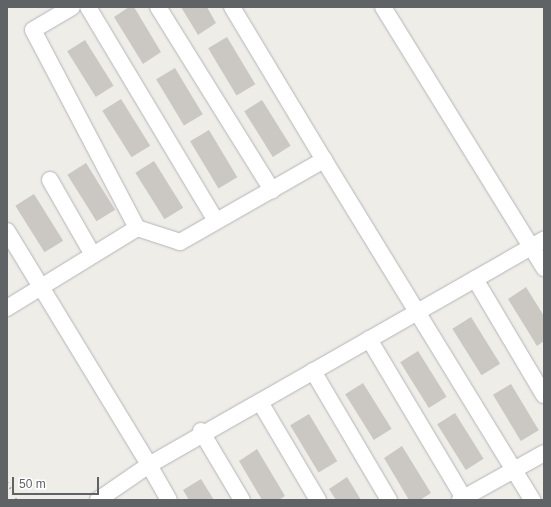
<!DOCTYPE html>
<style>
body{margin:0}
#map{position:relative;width:551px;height:507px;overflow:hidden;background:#efede8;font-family:Arial,sans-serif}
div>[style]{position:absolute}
.building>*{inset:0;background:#cbc8c4;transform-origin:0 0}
.roads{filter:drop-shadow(0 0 1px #b3b5b8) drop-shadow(0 0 1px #b3b5b8)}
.minor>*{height:16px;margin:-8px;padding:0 8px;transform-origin:8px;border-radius:8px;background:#fff}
.rail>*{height:3px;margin-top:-1.5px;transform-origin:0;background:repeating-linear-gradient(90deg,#b3b4b4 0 1px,transparent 0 6px)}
span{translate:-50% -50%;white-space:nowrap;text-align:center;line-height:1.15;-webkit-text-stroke:3px #fff;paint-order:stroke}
.frame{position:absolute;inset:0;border:8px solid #5f6366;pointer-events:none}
.scale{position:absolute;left:12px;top:477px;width:87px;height:18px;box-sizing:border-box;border:2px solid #5f6366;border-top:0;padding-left:5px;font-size:12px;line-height:14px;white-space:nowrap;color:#5f6366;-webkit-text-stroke:3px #fff;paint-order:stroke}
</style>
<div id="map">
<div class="building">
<i style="clip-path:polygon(129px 7px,134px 7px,161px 52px,143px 64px,114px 17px)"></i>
<i style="clip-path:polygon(181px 7px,207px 7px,216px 23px,198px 35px)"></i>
<i style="left:227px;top:37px;width:55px;height:22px;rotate:59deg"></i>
<i style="left:85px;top:40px;width:54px;height:21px;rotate:58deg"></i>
<i style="left:175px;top:68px;width:54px;height:22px;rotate:59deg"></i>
<i style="left:121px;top:99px;width:55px;height:22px;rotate:58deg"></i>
<i style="left:262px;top:100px;width:54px;height:21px;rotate:58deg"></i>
<i style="left:209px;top:130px;width:55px;height:22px;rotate:59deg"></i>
<i style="left:154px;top:161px;width:55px;height:22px;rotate:58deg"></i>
<i style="left:86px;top:163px;width:55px;height:22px;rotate:58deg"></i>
<i style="left:34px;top:194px;width:55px;height:22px;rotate:58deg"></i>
<i style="clip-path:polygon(526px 287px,544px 316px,544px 341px,537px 346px,508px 299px)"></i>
<i style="left:471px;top:317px;width:55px;height:22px;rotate:58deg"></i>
<i style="left:418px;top:351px;width:54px;height:21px;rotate:58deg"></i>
<i style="left:363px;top:383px;width:54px;height:21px;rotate:58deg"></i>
<i style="left:511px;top:384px;width:54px;height:21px;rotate:59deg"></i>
<i style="left:455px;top:413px;width:54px;height:21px;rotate:58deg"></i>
<i style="left:309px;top:414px;width:55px;height:22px;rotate:59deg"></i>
<i style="clip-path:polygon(402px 446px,431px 493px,420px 500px,409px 500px,384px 458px)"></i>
<i style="clip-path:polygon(257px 449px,285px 496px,279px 500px,262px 500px,239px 461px)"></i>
<i style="clip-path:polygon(347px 477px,361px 500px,336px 500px,329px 489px)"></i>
<i style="clip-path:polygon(201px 479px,214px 500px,189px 500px,183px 490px)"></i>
</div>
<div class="roads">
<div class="minor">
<i style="left:72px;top:7px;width:45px;rotate:149.5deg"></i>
<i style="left:33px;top:30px;width:224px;rotate:62.3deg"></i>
<i style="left:88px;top:7px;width:249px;rotate:59.1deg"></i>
<i style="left:158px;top:7px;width:216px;rotate:58.1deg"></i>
<i style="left:232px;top:7px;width:179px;rotate:59deg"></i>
<i style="left:383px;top:7px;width:307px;rotate:58.3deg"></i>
<i style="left:50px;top:180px;width:86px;rotate:60.2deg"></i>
<i style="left:7px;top:231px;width:274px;rotate:58.7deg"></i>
<i style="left:149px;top:465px;width:455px;rotate:-29.7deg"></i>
<i style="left:475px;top:279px;width:135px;rotate:59.3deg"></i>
<i style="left:7px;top:308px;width:153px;rotate:-31.6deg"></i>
<i style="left:137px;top:228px;width:45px;rotate:18deg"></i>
<i style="left:180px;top:242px;width:166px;rotate:-29.7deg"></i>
<i style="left:324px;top:160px;width:399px;rotate:58.5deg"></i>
<i style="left:369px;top:339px;width:187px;rotate:59.2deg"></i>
<i style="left:313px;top:371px;width:150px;rotate:59.5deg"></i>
<i style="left:260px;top:402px;width:114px;rotate:59.4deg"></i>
<i style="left:201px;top:431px;width:80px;rotate:59.3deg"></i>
<i style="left:98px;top:500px;width:62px;rotate:-34.5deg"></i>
<i style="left:149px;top:465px;width:40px;rotate:60.3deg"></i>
<i style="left:460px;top:500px;width:96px;rotate:-29.2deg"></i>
</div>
</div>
<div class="rail">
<i style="left:7px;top:482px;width:21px;rotate:61deg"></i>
</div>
<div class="frame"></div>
<div class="scale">50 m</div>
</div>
